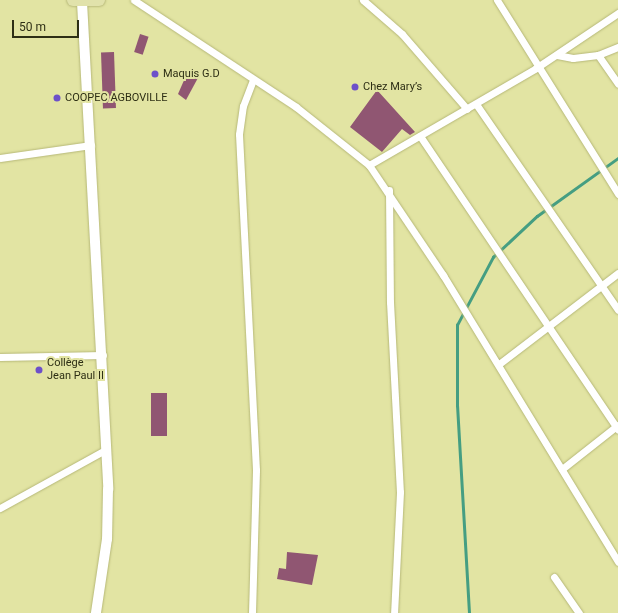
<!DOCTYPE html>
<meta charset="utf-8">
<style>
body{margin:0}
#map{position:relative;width:618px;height:613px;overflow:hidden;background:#e2e4a3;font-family:Roboto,sans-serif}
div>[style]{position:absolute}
.stream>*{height:2.5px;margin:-1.25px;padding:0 1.25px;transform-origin:1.25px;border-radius:1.25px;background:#459e82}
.building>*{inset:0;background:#905672;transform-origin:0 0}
.roads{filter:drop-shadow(0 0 1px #b6b878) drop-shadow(0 0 1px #b6b878)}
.street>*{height:7px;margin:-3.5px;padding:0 3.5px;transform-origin:3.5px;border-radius:3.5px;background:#fff}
.secondary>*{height:10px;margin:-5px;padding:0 5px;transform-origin:5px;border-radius:5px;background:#fff}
.primary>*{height:12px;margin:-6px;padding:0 6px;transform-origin:6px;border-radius:6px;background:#e1e2ab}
.dots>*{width:11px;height:11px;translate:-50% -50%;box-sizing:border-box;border:2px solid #e2e4a3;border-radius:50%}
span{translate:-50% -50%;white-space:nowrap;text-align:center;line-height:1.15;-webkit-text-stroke:4px #e2e4a3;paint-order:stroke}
.poi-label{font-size:11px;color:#2e2f15}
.left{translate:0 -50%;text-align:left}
.scale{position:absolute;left:12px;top:20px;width:67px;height:18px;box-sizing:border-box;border:2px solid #2e2f15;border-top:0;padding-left:5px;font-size:12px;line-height:14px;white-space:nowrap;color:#2e2f15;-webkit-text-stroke:3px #e2e4a3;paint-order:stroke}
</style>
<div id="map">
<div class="stream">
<i style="left:469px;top:613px;width:207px;rotate:-93.3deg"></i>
<i style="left:457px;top:406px;width:81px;rotate:-90deg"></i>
<i style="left:457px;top:325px;width:77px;rotate:-62.1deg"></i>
<i style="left:493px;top:257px;width:60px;rotate:-43deg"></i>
<i style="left:537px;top:216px;width:100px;rotate:-35.6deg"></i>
</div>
<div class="building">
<i style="left:140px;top:34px;width:9px;height:19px;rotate:18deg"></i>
<i style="left:114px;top:52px;width:56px;height:13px;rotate:88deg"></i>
<i style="clip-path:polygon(189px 69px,199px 76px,186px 100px,178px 94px)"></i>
<i style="clip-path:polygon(377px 90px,415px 132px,410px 135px,402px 129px,382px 152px,350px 127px)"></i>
<i style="left:151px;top:393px;width:16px;height:43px"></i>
<i style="clip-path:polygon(287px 552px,318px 555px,312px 585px,277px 579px,279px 568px,286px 569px)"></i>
</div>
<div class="roads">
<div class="street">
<i style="left:134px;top:0;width:194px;rotate:33.4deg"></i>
<i style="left:296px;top:107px;width:93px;rotate:38.5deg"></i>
<i style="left:369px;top:165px;width:133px;rotate:56.1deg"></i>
<i style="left:443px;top:275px;width:336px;rotate:58.6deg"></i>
<i style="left:363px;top:0;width:52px;rotate:41.1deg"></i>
<i style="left:402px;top:34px;width:99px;rotate:49.1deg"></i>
<i style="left:497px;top:0;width:229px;rotate:58deg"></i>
<i style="left:557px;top:55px;width:16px;rotate:11deg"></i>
<i style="left:573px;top:58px;width:25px;rotate:-7deg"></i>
<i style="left:598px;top:55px;width:35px;rotate:55deg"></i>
<i style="left:598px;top:55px;width:22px;rotate:-22deg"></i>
<i style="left:476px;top:104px;width:250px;rotate:55.4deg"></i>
<i style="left:420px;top:136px;width:354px;rotate:56deg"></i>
<i style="left:0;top:158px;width:92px;rotate:-8.1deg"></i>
<i style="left:369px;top:165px;width:193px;rotate:-30.1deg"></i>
<i style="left:536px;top:68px;width:99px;rotate:-33.9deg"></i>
<i style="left:389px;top:190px;width:112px;rotate:89.5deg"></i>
<i style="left:390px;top:302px;width:190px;rotate:87deg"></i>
<i style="left:400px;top:492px;width:121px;rotate:92.8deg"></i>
<i style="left:0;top:357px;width:103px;rotate:-1.1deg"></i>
<i style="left:499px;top:364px;width:150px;rotate:-37.4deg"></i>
<i style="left:562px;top:469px;width:71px;rotate:-38.2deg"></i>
<i style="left:0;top:508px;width:120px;rotate:-28.9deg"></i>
<i style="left:554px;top:577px;width:44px;rotate:55.2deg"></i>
<i style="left:252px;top:613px;width:143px;rotate:-88.4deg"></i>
<i style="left:256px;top:470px;width:336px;rotate:-92.9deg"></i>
<i style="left:239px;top:134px;width:28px;rotate:-82deg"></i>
<i style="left:243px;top:106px;width:28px;rotate:-69deg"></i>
</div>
<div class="secondary">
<i style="left:82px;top:2px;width:488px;rotate:86.9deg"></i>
<i style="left:108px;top:489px;width:50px;rotate:91.1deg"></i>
<i style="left:107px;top:539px;width:75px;rotate:98.5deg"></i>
</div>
<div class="primary">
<i style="left:73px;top:0;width:26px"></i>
</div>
</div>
<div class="dots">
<i style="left:155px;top:74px;background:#6d50c9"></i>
<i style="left:355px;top:87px;background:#6d50c9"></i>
<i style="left:57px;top:98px;background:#6d50c9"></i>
<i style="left:39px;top:370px;background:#6d50c9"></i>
</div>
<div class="poi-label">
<span class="left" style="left:163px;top:74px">Maquis G.D</span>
<span class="left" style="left:363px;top:87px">Chez Mary’s</span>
<span class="left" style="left:65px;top:98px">COOPEC AGBOVILLE</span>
<span class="left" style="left:47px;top:370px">Collège<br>Jean Paul II</span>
</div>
<div class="scale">50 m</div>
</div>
